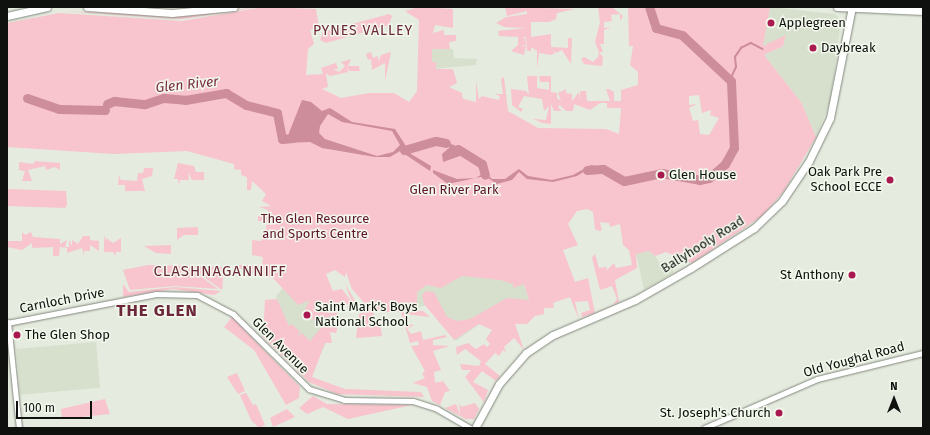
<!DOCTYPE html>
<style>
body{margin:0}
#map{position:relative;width:930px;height:435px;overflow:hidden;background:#e5ebdf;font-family:"Fira Sans",sans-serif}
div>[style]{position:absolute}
.built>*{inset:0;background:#d6e0cd;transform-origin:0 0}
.green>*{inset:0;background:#f8c4ce}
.water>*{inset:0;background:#cd8d9b}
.stream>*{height:1.5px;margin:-0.75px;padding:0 0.75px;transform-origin:0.75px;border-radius:0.75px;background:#cd8d9b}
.river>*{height:9px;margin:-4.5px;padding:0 4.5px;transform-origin:4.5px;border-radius:4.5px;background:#cd8d9b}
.roads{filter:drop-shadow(0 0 1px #83887e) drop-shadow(0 0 1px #83887e)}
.minor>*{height:5px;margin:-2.5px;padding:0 2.5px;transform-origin:2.5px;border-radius:2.5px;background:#fff}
.major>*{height:7px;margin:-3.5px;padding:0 3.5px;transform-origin:3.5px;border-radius:3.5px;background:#fff}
.dots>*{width:11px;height:11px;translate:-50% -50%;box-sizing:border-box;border:2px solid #f2f8ec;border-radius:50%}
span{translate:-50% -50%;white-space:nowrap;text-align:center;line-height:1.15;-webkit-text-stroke:3px #f2f8ec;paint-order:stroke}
.poi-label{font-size:13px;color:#0f110e}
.left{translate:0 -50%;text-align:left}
.right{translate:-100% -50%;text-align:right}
.park-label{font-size:13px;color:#5f142d}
.street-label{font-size:13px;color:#0f110e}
.neighbourhood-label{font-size:14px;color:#6c273b;letter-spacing:1px}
.water-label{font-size:14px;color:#792c42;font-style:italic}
.quarter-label{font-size:15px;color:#6c273b;letter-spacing:1px}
.district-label{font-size:17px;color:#6c273b;font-weight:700;letter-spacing:1px}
.frame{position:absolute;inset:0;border:8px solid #0f110e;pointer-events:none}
.north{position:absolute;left:874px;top:379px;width:40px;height:40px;-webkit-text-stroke:3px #f2f8ec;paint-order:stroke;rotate:0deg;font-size:11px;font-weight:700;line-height:16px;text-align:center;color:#0f110e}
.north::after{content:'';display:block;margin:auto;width:14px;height:18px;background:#0f110e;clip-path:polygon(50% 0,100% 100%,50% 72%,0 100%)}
.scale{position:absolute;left:16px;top:401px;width:76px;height:18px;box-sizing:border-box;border:2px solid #0f110e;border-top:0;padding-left:5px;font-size:12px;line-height:14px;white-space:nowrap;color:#0f110e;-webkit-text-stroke:3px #f2f8ec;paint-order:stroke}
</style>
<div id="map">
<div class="built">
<i style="clip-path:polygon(770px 7px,835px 14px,841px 20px,831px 99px,816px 137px,801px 102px,764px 55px,783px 46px,786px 36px,763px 46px)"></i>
<i style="clip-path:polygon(432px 49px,453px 49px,454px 58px,477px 59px,476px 65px,432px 69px)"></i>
<i style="clip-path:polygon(642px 246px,655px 256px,662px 267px,669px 263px,674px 272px,644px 290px,635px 248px)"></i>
<i style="clip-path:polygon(480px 274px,523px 282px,531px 306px,497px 311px,456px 341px,428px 305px,419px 307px,396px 284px)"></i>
<i style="clip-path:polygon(284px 287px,337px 302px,329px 336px,319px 357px,288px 328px,279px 310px,276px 296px)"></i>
<i style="left:96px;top:342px;width:46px;height:80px;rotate:85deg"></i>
</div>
<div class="green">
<i style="clip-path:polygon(259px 7px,182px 19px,59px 11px,182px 16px)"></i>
<i style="clip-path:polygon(evenodd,264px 7px,316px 9px,319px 27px,310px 30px,314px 44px,308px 49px,306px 75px,323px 74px,321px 68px,336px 63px,338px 69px,333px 69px,339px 72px,345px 66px,341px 62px,351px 59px,348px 66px,359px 66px,360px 71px,349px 71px,347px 66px,348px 72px,330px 76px,326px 73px,328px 87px,322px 89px,341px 98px,369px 93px,394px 93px,409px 102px,417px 91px,419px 20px,405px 11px,419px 7px,453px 9px,453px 28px,435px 25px,433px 33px,444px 30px,444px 35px,456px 35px,456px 41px,449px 42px,450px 49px,432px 49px,432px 62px,436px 62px,436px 69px,453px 69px,457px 83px,449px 87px,462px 93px,463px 99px,476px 102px,476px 81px,479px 99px,482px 96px,499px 100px,500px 96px,494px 94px,503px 94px,501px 79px,504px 77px,508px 111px,538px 128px,606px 129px,619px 134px,621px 108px,607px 108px,607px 103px,600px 103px,590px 110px,574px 104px,573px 111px,566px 111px,560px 105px,558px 107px,562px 111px,554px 111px,551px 104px,551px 124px,543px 123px,533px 119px,546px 120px,549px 106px,544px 111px,542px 99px,524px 96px,518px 107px,523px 109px,521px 112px,512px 105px,511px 89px,526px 91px,529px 95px,527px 76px,537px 76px,537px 88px,549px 90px,549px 82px,540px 82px,539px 76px,551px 76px,551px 92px,557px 93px,557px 98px,561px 101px,558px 93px,566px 89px,566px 93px,572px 94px,572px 101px,579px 92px,580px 101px,580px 91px,586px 91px,587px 101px,610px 101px,606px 89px,609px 89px,614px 92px,614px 101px,621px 101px,621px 90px,638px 85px,638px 72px,630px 65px,633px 46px,629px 46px,628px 7px,770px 7px,763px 46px,786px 35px,783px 46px,764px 55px,801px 102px,816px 137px,784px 191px,762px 216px,692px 263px,666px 252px,655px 256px,649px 251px,636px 254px,637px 268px,615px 280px,619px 302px,613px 305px,617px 299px,612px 286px,600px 290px,592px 258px,595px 254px,599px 268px,607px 267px,606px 271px,614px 263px,616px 268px,632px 265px,629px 250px,623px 245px,620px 224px,610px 227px,609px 223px,600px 222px,602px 230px,599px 231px,595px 229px,593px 212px,587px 209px,577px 211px,568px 224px,578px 245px,563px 250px,575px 282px,588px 278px,595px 313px,582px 317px,581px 313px,590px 310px,588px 301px,575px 302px,579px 320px,570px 297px,553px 303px,554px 308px,544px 308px,544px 314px,535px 316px,527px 324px,515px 324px,524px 350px,514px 338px,504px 347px,506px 352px,503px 350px,499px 356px,495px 353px,485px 364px,500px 376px,496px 381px,482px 371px,473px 382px,488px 390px,484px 402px,465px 377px,471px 370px,462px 370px,460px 364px,479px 366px,481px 361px,465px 349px,457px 355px,456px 347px,468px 343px,476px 349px,484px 344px,487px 347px,490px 344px,486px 339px,492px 330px,479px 324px,454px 340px,424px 304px,422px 295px,426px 291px,434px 292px,447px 317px,457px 321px,470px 319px,507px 298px,529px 300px,524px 284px,513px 288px,513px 284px,500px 280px,462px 276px,441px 288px,427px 285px,417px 292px,417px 311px,423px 311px,430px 317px,405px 314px,408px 324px,414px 325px,407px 329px,411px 334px,421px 331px,423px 340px,445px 335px,447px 337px,433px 340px,433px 345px,450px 346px,433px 351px,441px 370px,434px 372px,435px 383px,443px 381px,450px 391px,445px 392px,440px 405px,432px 401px,427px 387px,413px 383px,425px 378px,422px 374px,425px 371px,411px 346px,419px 345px,418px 341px,410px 343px,401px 312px,374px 312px,372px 319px,380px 322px,382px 336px,356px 338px,359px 314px,365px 312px,367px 306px,352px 289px,346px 272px,345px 277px,335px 270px,326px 274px,333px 291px,342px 289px,352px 302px,345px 284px,356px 302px,355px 309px,352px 304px,341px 305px,335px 319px,339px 321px,336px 333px,330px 332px,332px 343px,325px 343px,312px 377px,345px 389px,421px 392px,424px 397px,337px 394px,309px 382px,263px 337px,265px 300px,277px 299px,289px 326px,292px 324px,300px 332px,297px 337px,302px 333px,310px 341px,334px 312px,320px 325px,304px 311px,310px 300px,298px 305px,273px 278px,248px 272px,248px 268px,236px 269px,236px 265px,262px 265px,263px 257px,252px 255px,252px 240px,261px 241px,265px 235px,267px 221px,258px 221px,258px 216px,268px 215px,268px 210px,259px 207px,271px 206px,262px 201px,266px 194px,252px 181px,251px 190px,247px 190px,247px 177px,241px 175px,241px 170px,234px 169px,234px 164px,187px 151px,114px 154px,7px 147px,7px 23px,59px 13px,182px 21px,264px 7px,699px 95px,702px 113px,711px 110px,710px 115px,719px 118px,709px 135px,700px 134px,698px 120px,693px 121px,689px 108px,697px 104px,689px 105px,689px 96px,699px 95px)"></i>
<i style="clip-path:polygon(505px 7px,575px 9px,557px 13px,556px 19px,549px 22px,531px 22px,531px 37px,551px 34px,551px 47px,568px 48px,568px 38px,572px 38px,571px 64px,562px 50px,556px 53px,551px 48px,555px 53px,551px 55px,539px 53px,537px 69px,537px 51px,531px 47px,531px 51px,527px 51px,526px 37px,521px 37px,525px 38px,526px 45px,519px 45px,526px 46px,524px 55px,511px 51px,518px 45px,518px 37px,499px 36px,498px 31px,526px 28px,504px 27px,496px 23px,506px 17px,527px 14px,527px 11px,507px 16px)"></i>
<i style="clip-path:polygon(598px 7px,612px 7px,623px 16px,620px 21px,620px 14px,611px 15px,612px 21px,604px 22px,604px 28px,611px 27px,604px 30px,604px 44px,600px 44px,603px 52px,599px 52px,595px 42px,600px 22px)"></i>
<i style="clip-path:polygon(389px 14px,392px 16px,389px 25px,326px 43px,320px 40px,323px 32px)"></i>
<i style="clip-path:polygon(598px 51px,603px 57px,602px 66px,584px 64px,581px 59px,584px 57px,593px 62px,599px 56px)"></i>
<i style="clip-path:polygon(371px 52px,373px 58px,378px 56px,378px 62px,381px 55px,391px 52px,385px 81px,385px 63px,372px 70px,371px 59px,368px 60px,366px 54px)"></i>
<i style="clip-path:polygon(35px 161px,60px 163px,60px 170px,55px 167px,46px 170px,45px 166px,28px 170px,32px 181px,22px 181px,25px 171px,19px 170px,19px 162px,33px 164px)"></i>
<i style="clip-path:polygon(178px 163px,194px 166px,196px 172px,204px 172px,204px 180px,192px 180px,188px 172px,189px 180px,180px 180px,178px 185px,178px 179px,174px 179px)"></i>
<i style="clip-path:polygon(144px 168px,153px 168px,152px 176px,142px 179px,145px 191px,125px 191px,125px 185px,118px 185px,119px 175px,121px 180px,137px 181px,138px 173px,143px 173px)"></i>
<i style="clip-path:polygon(7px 189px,66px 191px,67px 205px,65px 208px,7px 206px)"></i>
<i style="clip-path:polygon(198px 227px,198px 235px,184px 235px,177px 240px,177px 228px)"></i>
<i style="clip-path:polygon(22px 232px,25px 235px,31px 232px,33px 237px,60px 239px,60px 244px,67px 240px,65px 247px,69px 247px,69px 240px,72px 246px,72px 240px,78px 244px,83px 236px,90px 236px,90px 240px,99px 241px,99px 251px,90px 245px,90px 251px,84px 251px,84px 256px,82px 248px,67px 253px,67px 248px,60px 247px,59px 256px,53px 256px,53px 247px,32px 248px,32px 243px,22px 250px,7px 247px,7px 241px,22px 241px)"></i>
<i style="clip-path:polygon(104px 235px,106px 242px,106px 238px,113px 243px,121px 238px,121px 252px,116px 252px,116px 256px,113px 252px,104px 252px)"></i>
<i style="clip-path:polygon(171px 245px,171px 254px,156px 253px,144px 246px)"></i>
<i style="clip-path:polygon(148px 265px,192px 266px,196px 273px,218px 289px,175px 286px,130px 290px,123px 270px)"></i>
<i style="clip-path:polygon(194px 266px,224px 267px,222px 290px,197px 272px)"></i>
<i style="clip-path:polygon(123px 284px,129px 292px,175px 287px,221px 291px,214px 295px,173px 289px,123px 297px)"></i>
<i style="clip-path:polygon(232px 317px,300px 387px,299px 398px,286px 405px,254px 350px,224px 327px)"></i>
<i style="clip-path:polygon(237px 373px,245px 391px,238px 394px,227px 377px)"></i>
<i style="clip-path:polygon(246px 393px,253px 405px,256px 404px,265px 425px,259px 428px,251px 420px,240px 395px)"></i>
<i style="clip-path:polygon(313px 396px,327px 404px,412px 405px,348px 419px,323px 407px,307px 414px,299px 408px)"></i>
<i style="clip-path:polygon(105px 399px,110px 414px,62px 419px,61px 409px)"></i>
<i style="clip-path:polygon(459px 403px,461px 407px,475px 403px,479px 409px,474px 419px,466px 419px,445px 408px,456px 404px,460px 415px)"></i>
<i style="clip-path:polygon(287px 409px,295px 417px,273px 427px,270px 418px)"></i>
</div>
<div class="water">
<i style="clip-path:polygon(evenodd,302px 100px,311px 102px,322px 111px,330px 108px,352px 122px,395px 129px,411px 154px,431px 166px,430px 171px,400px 151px,390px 157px,375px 157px,322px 148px,310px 142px,283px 143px,280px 139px,287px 138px,302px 100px,328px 114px,342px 122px,392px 131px,400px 145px,393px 152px,377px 156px,325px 139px,319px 133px,320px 126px,328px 114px)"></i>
<i style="clip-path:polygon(435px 140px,454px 145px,468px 153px,443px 162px,442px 154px,450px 147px)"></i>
<i style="clip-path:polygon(591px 165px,598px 167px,598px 170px,590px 168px,577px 176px,553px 182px,527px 179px,519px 172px,512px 180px,497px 184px,485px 176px,448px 184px,433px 173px,433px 170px,457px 179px,476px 178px,485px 172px,492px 179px,505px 179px,519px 169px,528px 176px,552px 180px,573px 175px)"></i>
</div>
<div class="stream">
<i style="left:730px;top:80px;width:14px;rotate:-65deg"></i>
<i style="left:736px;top:67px;width:10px;rotate:-96deg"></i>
<i style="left:735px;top:57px;width:11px;rotate:-56deg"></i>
<i style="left:741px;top:48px;width:11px;rotate:-27deg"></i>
<i style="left:751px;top:43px;width:13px;rotate:27deg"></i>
</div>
<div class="river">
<i style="left:27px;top:98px;width:34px;rotate:19deg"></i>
<i style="left:59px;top:109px;width:46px;rotate:1.2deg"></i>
<i style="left:107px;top:104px;width:8px;rotate:-23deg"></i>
<i style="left:114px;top:101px;width:31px;rotate:6deg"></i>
<i style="left:145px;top:104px;width:20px;rotate:-18deg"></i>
<i style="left:164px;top:98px;width:21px;rotate:5deg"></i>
<i style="left:185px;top:100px;width:42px;rotate:-9.7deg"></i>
<i style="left:226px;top:93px;width:23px;rotate:31deg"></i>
<i style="left:246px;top:105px;width:32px;rotate:14deg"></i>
<i style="left:277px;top:113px;width:26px;rotate:79deg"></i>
<i style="left:282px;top:139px;width:11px;rotate:-5deg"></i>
<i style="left:458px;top:149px;width:28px;rotate:32deg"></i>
<i style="left:482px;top:164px;width:11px;rotate:75deg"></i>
<i style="left:404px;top:150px;width:33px;rotate:-16deg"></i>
<i style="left:436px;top:141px;width:10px;rotate:11deg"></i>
<i style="left:587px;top:170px;width:16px;rotate:-4deg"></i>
<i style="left:603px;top:169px;width:24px;rotate:30deg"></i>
<i style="left:624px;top:181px;width:38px;rotate:-12deg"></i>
<i style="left:661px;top:173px;width:39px;rotate:10deg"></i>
<i style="left:699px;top:180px;width:10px;rotate:-11deg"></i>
<i style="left:709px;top:178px;width:21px;rotate:-41deg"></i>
<i style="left:725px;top:164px;width:18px;rotate:-61deg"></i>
<i style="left:734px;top:148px;width:67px;rotate:-92.6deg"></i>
<i style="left:731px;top:81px;width:67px;rotate:-136.8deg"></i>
<i style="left:682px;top:35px;width:27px;rotate:-165deg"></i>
<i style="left:656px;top:28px;width:22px;rotate:-108deg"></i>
</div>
<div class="roads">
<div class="minor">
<i style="left:8px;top:322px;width:107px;rotate:84.1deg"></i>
<i style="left:7px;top:323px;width:152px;rotate:-11deg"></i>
<i style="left:156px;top:294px;width:41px;rotate:1.4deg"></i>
<i style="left:197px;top:295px;width:41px;rotate:27.8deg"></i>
<i style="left:233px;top:314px;width:107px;rotate:44.6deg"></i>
<i style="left:309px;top:389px;width:37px;rotate:17deg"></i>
<i style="left:344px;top:400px;width:69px;rotate:0.8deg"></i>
<i style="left:413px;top:401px;width:25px;rotate:18deg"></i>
<i style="left:437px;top:409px;width:38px;rotate:30deg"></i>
<i style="left:704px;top:428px;width:123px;rotate:-23.4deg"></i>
<i style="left:817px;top:379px;width:109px;rotate:-13.8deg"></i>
</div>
<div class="major">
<i style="left:87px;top:7px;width:85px;rotate:4deg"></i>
<i style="left:172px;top:13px;width:62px;rotate:-5.5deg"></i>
<i style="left:837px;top:7px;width:86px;rotate:2.7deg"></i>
<i style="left:7px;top:16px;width:41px;rotate:-12.7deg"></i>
<i style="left:475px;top:428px;width:50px;rotate:-61.4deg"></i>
<i style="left:499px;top:384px;width:41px;rotate:-48.9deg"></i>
<i style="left:526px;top:353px;width:32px;rotate:-34deg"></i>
<i style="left:553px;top:335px;width:89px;rotate:-23.1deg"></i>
<i style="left:635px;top:300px;width:64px;rotate:-29.7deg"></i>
<i style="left:691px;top:268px;width:75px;rotate:-32.4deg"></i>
<i style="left:754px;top:228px;width:39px;rotate:-44deg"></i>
<i style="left:782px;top:201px;width:48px;rotate:-56deg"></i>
<i style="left:809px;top:161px;width:48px;rotate:-64deg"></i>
<i style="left:830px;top:118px;width:113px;rotate:-78.8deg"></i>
</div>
</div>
<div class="dots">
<i style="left:771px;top:23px;background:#aa1850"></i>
<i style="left:813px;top:48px;background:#aa1850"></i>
<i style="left:661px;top:175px;background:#aa1850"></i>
<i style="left:890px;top:180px;background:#aa1850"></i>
<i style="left:852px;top:275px;background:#aa1850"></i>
<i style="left:307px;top:315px;background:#aa1850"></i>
<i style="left:17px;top:335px;background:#aa1850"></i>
<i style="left:779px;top:413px;background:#aa1850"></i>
</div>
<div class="poi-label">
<span class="left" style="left:779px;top:23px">Applegreen</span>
<span class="left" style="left:821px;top:48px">Daybreak</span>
<span class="right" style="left:882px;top:180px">Oak Park Pre<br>School ECCE</span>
<span class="left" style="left:669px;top:175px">Glen House</span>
<span class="right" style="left:844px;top:275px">St Anthony</span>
<span class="left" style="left:315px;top:315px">Saint Mark's Boys<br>National School</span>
<span class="left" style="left:25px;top:335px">The Glen Shop</span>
<span class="right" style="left:771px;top:413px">St. Joseph's Church</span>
</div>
<div class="park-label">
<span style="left:454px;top:190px">Glen River Park</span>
<span style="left:315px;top:227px">The Glen Resource<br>and Sports Centre</span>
</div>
<div class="street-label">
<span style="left:703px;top:245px;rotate:-32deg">Ballyhooly Road</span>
<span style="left:62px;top:301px;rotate:-11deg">Carnloch Drive</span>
<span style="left:280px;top:346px;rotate:45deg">Glen Avenue</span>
<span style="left:854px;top:360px;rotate:-15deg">Old Youghal Road</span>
</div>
<div class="neighbourhood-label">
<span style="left:363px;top:31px">PYNES VALLEY</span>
</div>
<div class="water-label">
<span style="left:187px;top:85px;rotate:-6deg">Glen River</span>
</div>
<div class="quarter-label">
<span style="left:220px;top:272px">CLASHNAGANNIFF</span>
</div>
<div class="district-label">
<span style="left:157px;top:311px">THE GLEN</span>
</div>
<div class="frame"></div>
<div class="north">N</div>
<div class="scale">100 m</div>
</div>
